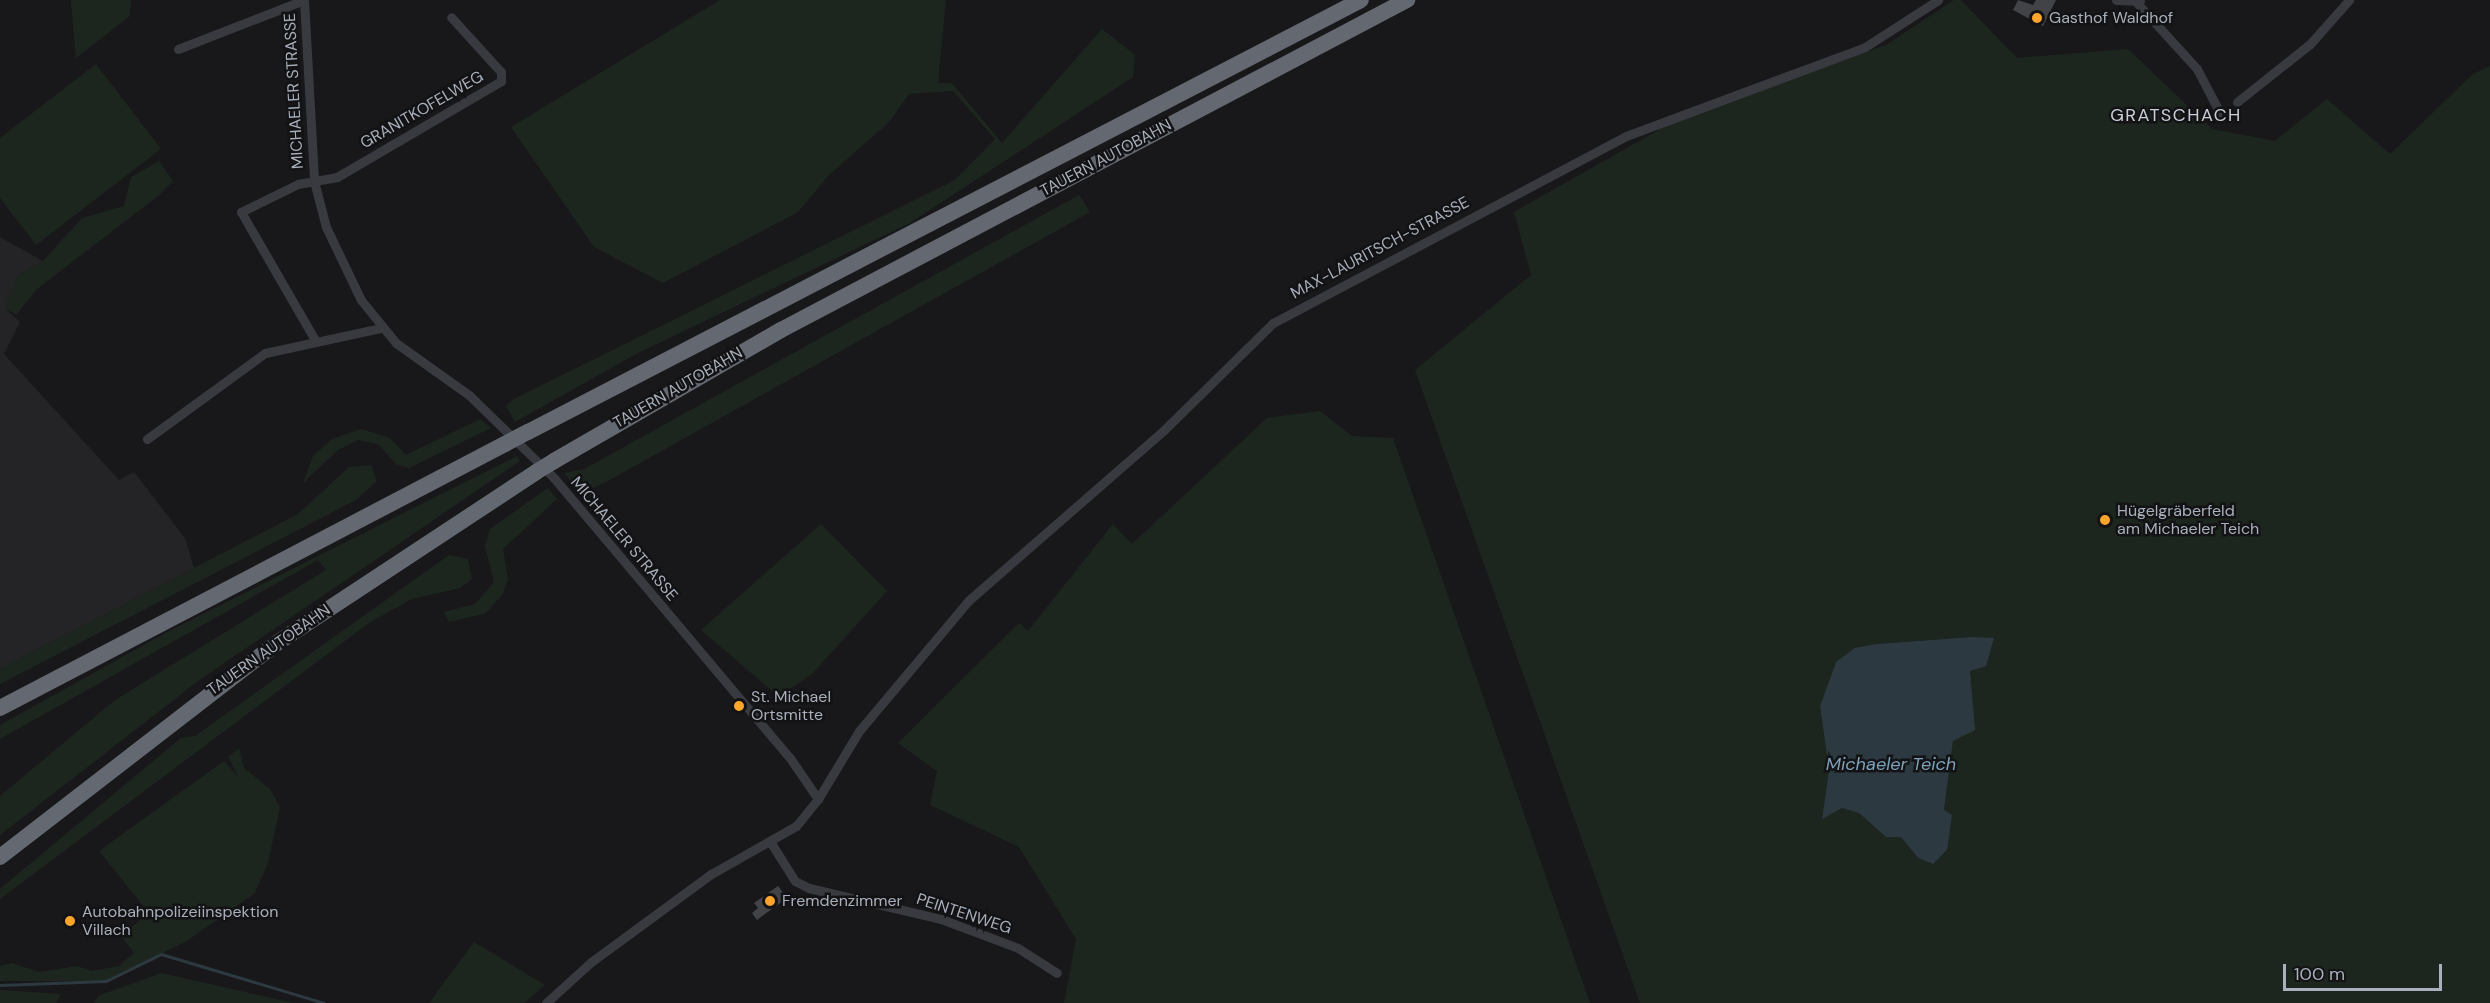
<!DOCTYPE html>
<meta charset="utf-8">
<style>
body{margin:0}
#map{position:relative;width:2490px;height:1003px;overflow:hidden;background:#18181a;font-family:"DM Sans",sans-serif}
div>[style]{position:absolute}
.built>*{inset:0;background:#242427}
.green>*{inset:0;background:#1d261e}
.water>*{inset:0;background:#2c3940}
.stream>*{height:3px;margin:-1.5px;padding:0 1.5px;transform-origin:1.5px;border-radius:1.5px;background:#2c3940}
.building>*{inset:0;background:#424347}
.minor>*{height:9px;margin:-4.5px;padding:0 4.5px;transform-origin:4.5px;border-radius:4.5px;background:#383a40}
.motorway>*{height:16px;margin:-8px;padding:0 8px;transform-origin:8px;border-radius:8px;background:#646971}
.motorway-bridge>*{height:16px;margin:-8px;padding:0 8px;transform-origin:8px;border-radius:8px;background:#646971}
.dots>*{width:16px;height:16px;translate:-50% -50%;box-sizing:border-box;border:3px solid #131315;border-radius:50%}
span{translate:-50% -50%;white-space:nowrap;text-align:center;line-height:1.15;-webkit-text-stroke:5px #131315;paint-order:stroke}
.poi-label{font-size:16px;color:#a9b0bb}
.left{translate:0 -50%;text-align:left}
.street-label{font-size:16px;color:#a9b0bb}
.neighbourhood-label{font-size:18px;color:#cacfd7;letter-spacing:1.5px}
.water-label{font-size:18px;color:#7da2b9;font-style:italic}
.scale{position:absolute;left:2283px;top:964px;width:159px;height:27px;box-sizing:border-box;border:3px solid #a9b0bb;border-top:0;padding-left:8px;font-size:18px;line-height:21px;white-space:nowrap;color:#a9b0bb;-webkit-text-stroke:4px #131315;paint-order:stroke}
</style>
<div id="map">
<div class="built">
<i style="clip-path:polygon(0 237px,43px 261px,18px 275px,5px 308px,20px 322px,4px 354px,119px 480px,134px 472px,185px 538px,194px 568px,0 669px)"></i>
</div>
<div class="green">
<i style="clip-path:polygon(71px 0,131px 0,130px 16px,76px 58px)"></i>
<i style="clip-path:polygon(720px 0,946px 0,938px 83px,952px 83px,1002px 143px,1102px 29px,1135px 55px,1133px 77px,910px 223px,636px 354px,515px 422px,506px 406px,512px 400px,955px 180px,995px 139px,953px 91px,909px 94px,889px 122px,828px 176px,798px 212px,663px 283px,594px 247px,511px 127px)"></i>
<i style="clip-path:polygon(evenodd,1954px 0,1961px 0,2017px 58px,2128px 49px,2212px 129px,2275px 141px,2327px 99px,2390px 154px,2473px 74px,2490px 66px,2490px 1003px,1640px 1003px,1415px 370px,1531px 275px,1514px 212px,1680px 118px,1886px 45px,1954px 0,1971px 637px,1969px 699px,1974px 730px,1953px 741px,1944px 810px,1947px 851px,1932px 864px,1918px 858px,1901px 837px,1886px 837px,1859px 813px,1842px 808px,1822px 818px,1829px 770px,1820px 706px,1836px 662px,1877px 644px,1971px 637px)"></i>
<i style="clip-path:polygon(96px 64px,161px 149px,36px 245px,0 198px,0 138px)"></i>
<i style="clip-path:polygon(159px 161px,173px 181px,158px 196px,37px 289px,16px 315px,5px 308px,18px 275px,43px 261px,82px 218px,124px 206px,131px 177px)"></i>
<i style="clip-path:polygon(1079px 195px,1090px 212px,606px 482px,581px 493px,564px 473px,584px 469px)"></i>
<i style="clip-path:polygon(1320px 411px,1352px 436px,1393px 438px,1590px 1003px,1064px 1003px,1076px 939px,1019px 847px,930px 805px,937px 771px,898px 743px,1019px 623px,1028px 631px,1113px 524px,1132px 544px,1267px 418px)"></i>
<i style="clip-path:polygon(480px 419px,491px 428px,409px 468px,396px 464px,378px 444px,358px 440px,338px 450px,303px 483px,313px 456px,332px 439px,361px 429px,390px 438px,406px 455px)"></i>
<i style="clip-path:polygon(517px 456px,520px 461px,198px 681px,0 835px,0 796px,115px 700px,326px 570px,318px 560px,0 739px,0 725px,169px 631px)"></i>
<i style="clip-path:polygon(371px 465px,377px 481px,356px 500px,0 684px,0 669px,298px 514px,349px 467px)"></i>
<i style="clip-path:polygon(548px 488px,557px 499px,503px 549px,508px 580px,502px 595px,486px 613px,449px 622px,444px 612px,475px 604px,494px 582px,485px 546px,490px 529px)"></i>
<i style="clip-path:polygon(821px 524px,887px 591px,813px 673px,779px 697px,701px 630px)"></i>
<i style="clip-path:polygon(449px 555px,468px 559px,472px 579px,460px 588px,412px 599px,369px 623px,0 899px,0 889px,181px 738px,195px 736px)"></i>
<i style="clip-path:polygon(239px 748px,244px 768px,270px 789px,280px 807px,268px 863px,255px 893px,187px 941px,106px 981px,0 981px,0 966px,12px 963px,39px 972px,77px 966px,92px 971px,119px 966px,134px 953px,121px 936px,149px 913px,99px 851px,224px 761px,239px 778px,228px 757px)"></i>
<i style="clip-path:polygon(474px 942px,545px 985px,524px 1003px,429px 1003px)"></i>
<i style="clip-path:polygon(161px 973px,294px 1003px,94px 1003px,98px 996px)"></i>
<i style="clip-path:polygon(0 990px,61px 994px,56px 1003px,0 1003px)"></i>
</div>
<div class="water">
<i style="clip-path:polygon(1971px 637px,1994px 638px,1986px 666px,1970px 671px,1975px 730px,1953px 741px,1944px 810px,1952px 815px,1947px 850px,1933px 864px,1918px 858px,1901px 837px,1886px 837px,1859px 813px,1842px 808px,1822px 819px,1829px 770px,1820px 706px,1836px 662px,1855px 648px,1877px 644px)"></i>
</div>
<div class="stream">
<i style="left:0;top:985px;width:106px;rotate:-2.2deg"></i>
<i style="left:106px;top:981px;width:61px;rotate:-26.1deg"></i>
<i style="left:161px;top:954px;width:170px;rotate:16.7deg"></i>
</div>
<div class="building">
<i style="clip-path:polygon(2018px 0,2033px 5px,2036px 0,2056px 0,2043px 26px,2013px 10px)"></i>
<i style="clip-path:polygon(778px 886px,787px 898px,757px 920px,752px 913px,758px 908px,754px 903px)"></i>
</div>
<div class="minor">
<i style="left:304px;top:0;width:181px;rotate:86.8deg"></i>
<i style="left:314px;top:181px;width:48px;rotate:75.4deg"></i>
<i style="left:326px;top:227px;width:81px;rotate:64.4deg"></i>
<i style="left:361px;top:300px;width:55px;rotate:50.9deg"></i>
<i style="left:396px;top:343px;width:90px;rotate:35.5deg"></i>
<i style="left:469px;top:395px;width:119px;rotate:44.3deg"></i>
<i style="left:554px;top:478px;width:366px;rotate:49.9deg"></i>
<i style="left:790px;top:758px;width:50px;rotate:55.7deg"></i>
<i style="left:818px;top:799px;width:35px;rotate:129deg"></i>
<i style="left:796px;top:826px;width:98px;rotate:150.5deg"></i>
<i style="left:711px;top:874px;width:149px;rotate:143.7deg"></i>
<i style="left:591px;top:962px;width:61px;rotate:137.7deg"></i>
<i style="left:2116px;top:0;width:24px;rotate:2deg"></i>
<i style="left:2137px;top:3px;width:89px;rotate:47.7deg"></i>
<i style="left:2197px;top:69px;width:52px;rotate:62.4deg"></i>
<i style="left:178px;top:49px;width:135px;rotate:-21.3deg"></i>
<i style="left:2237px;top:102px;width:93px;rotate:-38.5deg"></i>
<i style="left:2310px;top:44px;width:59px;rotate:-48.4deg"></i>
<i style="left:315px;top:340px;width:148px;rotate:-120deg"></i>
<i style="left:241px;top:212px;width:64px;rotate:-26.2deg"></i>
<i style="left:298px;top:184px;width:40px;rotate:-10deg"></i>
<i style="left:337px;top:177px;width:190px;rotate:-30.3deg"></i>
<i style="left:501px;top:81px;width:9px;rotate:-90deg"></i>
<i style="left:501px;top:72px;width:74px;rotate:-132.3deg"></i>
<i style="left:147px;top:439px;width:146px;rotate:-36.1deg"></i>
<i style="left:265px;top:353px;width:119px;rotate:-12.2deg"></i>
<i style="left:818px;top:799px;width:79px;rotate:-58.9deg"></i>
<i style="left:859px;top:731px;width:170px;rotate:-50deg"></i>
<i style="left:968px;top:601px;width:260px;rotate:-41.1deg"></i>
<i style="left:1164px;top:430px;width:153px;rotate:-44.5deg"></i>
<i style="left:1273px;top:323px;width:399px;rotate:-27.9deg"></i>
<i style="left:1626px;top:136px;width:255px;rotate:-20.4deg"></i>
<i style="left:1865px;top:47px;width:87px;rotate:-32.8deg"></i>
<i style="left:771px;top:843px;width:45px;rotate:57.7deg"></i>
<i style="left:795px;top:881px;width:16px;rotate:27deg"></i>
<i style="left:809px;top:888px;width:136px;rotate:13.2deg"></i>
<i style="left:941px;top:919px;width:82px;rotate:20.6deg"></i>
<i style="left:1018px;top:948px;width:46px;rotate:32.7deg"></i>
</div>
<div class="motorway">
<i style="left:528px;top:432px;width:938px;rotate:-27.41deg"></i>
<i style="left:554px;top:461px;width:262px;rotate:-30deg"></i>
<i style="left:781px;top:330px;width:708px;rotate:-27.8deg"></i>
<i style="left:0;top:708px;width:570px;rotate:-27.6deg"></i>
<i style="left:0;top:857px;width:350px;rotate:-37.7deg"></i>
<i style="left:277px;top:643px;width:310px;rotate:-33.4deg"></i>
</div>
<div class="motorway-bridge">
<i style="left:505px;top:444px;width:26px;rotate:-28deg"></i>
<i style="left:536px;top:472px;width:21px;rotate:-31deg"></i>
</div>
<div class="dots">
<i style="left:2037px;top:18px;background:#ffa52b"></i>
<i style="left:2105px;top:520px;background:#ffa52b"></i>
<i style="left:739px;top:706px;background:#ffa52b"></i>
<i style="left:770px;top:901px;background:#ffa52b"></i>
<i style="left:70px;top:921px;background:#ffa52b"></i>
</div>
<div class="poi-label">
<span class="left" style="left:2049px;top:18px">Gasthof Waldhof</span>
<span class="left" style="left:2117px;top:520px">Hügelgräberfeld<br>am Michaeler Teich</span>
<span class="left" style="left:751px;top:706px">St. Michael<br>Ortsmitte</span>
<span class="left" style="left:782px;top:901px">Fremdenzimmer</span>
<span class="left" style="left:82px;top:921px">Autobahnpolizeiinspektion<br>Villach</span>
</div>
<div class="street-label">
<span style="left:294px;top:91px;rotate:-93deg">MICHAELER STRASSE</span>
<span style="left:422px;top:110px;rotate:-30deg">GRANITKOFELWEG</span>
<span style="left:1106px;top:158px;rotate:-28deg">TAUERN AUTOBAHN</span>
<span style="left:1380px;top:248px;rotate:-28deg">MAX-LAURITSCH-STRASSE</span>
<span style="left:678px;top:388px;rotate:-30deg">TAUERN AUTOBAHN</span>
<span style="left:624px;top:539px;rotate:50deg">MICHAELER STRASSE</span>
<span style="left:269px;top:650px;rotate:-35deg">TAUERN AUTOBAHN</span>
<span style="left:964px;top:914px;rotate:18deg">PEINTENWEG</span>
</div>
<div class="neighbourhood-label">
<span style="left:2176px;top:115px">GRATSCHACH</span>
</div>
<div class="water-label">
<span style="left:1891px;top:764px">Michaeler Teich</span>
</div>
<div class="scale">100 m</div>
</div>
